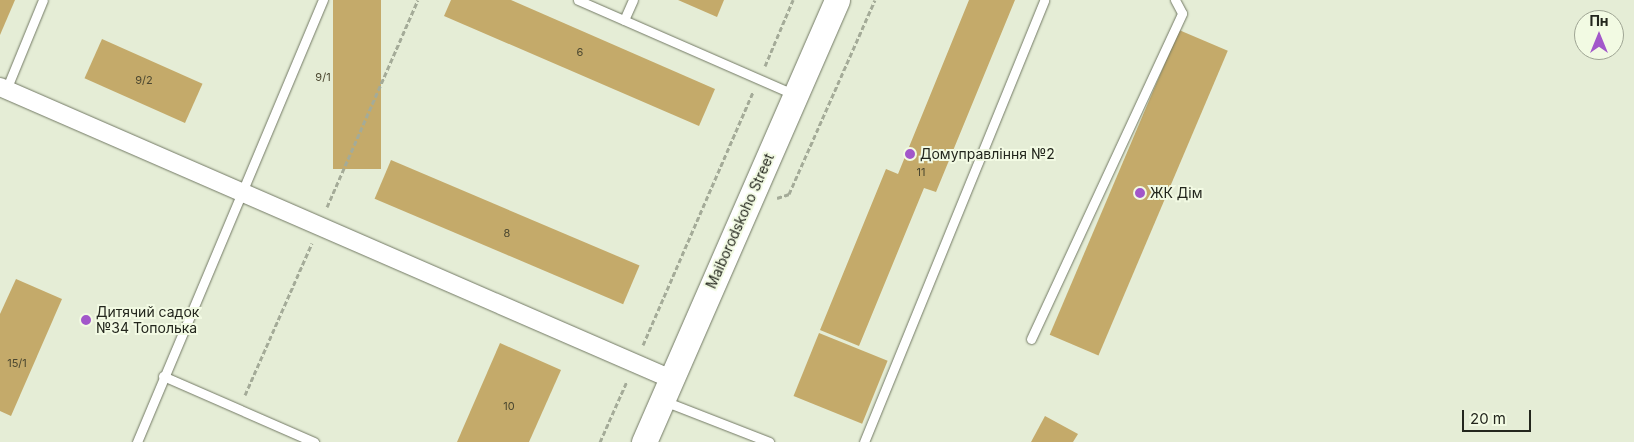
<!DOCTYPE html>
<meta charset="utf-8">
<style>
body{margin:0}
#map{position:relative;width:1634px;height:442px;overflow:hidden;background:#e5edd6;font-family:Inter,sans-serif}
div>[style]{position:absolute}
.building>*{inset:0;background:#c4aa6a;transform-origin:0 0}
.path>*{height:3px;margin-top:-1.5px;transform-origin:0;background:repeating-linear-gradient(90deg,#a4ab98 0 5px,transparent 0 7.5px)}
.roads{filter:drop-shadow(0 0 1px #727964) drop-shadow(0 0 1px #727964)}
.lane>*{height:9px;margin:-4.5px;padding:0 4.5px;transform-origin:4.5px;border-radius:4.5px;background:#fff}
.street>*{height:18px;margin:-9px;padding:0 9px;transform-origin:9px;border-radius:9px;background:#fff}
.secondary>*{height:25px;margin:-12.5px;padding:0 12.5px;transform-origin:12.5px;border-radius:12.5px;background:#fff}
.dots>*{width:14px;height:14px;translate:-50% -50%;box-sizing:border-box;border:2px solid #f2fae3;border-radius:50%}
span{translate:-50% -50%;white-space:nowrap;text-align:center;line-height:1.15;-webkit-text-stroke:4px #f2fae3;paint-order:stroke}
.number-label{font-size:11px;color:#4b4730}
.number-label span{-webkit-text-stroke-width:0}
.poi-label{font-size:14px;color:#23261d}
.left{translate:0 -50%;text-align:left}
.street-label{font-size:14px;color:#23261d}
.north{position:absolute;left:1574px;top:10px;width:50px;height:50px;box-sizing:border-box;background:#f2fae3;border:1px solid #9fa594;border-radius:50%;rotate:0deg;font-size:14px;font-weight:700;line-height:20px;text-align:center;color:#23261d}
.north::after{content:'';display:block;margin:auto;width:18px;height:22px;background:#a257ca;clip-path:polygon(50% 0,100% 100%,50% 72%,0 100%)}
.scale{position:absolute;left:1462px;top:410px;width:69px;height:22px;box-sizing:border-box;border:2px solid #23261d;border-top:0;padding-left:6px;font-size:15px;line-height:18px;white-space:nowrap;color:#23261d;-webkit-text-stroke:4px #f2fae3;paint-order:stroke}
</style>
<div id="map">
<div class="building">
<i style="clip-path:polygon(0 0,15px 0,0 35px)"></i>
<i style="left:333px;top:0;width:48px;height:169px"></i>
<i style="clip-path:polygon(451px 0,511px 0,715px 89px,699px 126px,444px 16px)"></i>
<i style="clip-path:polygon(678px 0,724px 0,717px 17px)"></i>
<i style="clip-path:polygon(969px 0,1015px 0,936px 192px,924px 188px,859px 346px,820px 330px,886px 169px,898px 174px)"></i>
<i style="left:1179px;top:30px;width:53px;height:331px;rotate:23deg"></i>
<i style="left:102px;top:39px;width:110px;height:43px;rotate:24deg"></i>
<i style="left:391px;top:160px;width:270px;height:42px;rotate:23deg"></i>
<i style="clip-path:polygon(16px 279px,62px 299px,11px 416px,0 411px,0 314px)"></i>
<i style="left:819px;top:333px;width:74px;height:68px;rotate:22deg"></i>
<i style="clip-path:polygon(500px 343px,561px 370px,529px 442px,457px 442px)"></i>
<i style="clip-path:polygon(1045px 416px,1078px 434px,1073px 442px,1031px 442px)"></i>
</div>
<div class="path">
<i style="left:765px;top:66px;width:72px;rotate:-67deg"></i>
<i style="left:777px;top:198px;width:13px;rotate:-18deg"></i>
<i style="left:789px;top:194px;width:212px;rotate:-66.1deg"></i>
<i style="left:327px;top:207px;width:226px;rotate:-66.3deg"></i>
<i style="left:643px;top:345px;width:276px;rotate:-66.5deg"></i>
<i style="left:245px;top:395px;width:166px;rotate:-66.2deg"></i>
<i style="left:600px;top:442px;width:67px;rotate:-66.1deg"></i>
</div>
<div class="roads">
<div class="lane">
<i style="left:578px;top:0;width:235px;rotate:23.6deg"></i>
<i style="left:624px;top:20px;width:22px;rotate:-66deg"></i>
<i style="left:6px;top:90px;width:97px;rotate:-67.7deg"></i>
<i style="left:1031px;top:339px;width:359px;rotate:-65.1deg"></i>
<i style="left:1182px;top:13px;width:15px;rotate:-118deg"></i>
<i style="left:163px;top:376px;width:165px;rotate:23.6deg"></i>
<i style="left:664px;top:401px;width:113px;rotate:21.3deg"></i>
<i style="left:137px;top:442px;width:480px;rotate:-67.2deg"></i>
<i style="left:864px;top:442px;width:477px;rotate:-67.8deg"></i>
</div>
<div class="street">
<i style="left:0;top:87px;width:732px;rotate:23.52deg"></i>
</div>
<div class="secondary">
<i style="left:644px;top:442px;width:482px;rotate:-66.4deg"></i>
</div>
</div>
<div class="dots">
<i style="left:910px;top:154px;background:#a257ca"></i>
<i style="left:1140px;top:193px;background:#a257ca"></i>
<i style="left:86px;top:320px;background:#a257ca"></i>
</div>
<div class="number-label">
<span style="left:580px;top:52px">6</span>
<span style="left:323px;top:77px">9/1</span>
<span style="left:144px;top:80px">9/2</span>
<span style="left:921px;top:172px">11</span>
<span style="left:507px;top:233px">8</span>
<span style="left:17px;top:363px">15/1</span>
<span style="left:509px;top:406px">10</span>
</div>
<div class="poi-label">
<span class="left" style="left:920px;top:154px">Домуправління №2</span>
<span class="left" style="left:1150px;top:193px">ЖК Дім</span>
<span class="left" style="left:96px;top:320px">Дитячий садок<br>№34 Тополька</span>
</div>
<div class="street-label">
<span style="left:740px;top:221px;rotate:-66deg">Maiborodskoho Street</span>
</div>
<div class="north">Пн</div>
<div class="scale">20 m</div>
</div>
